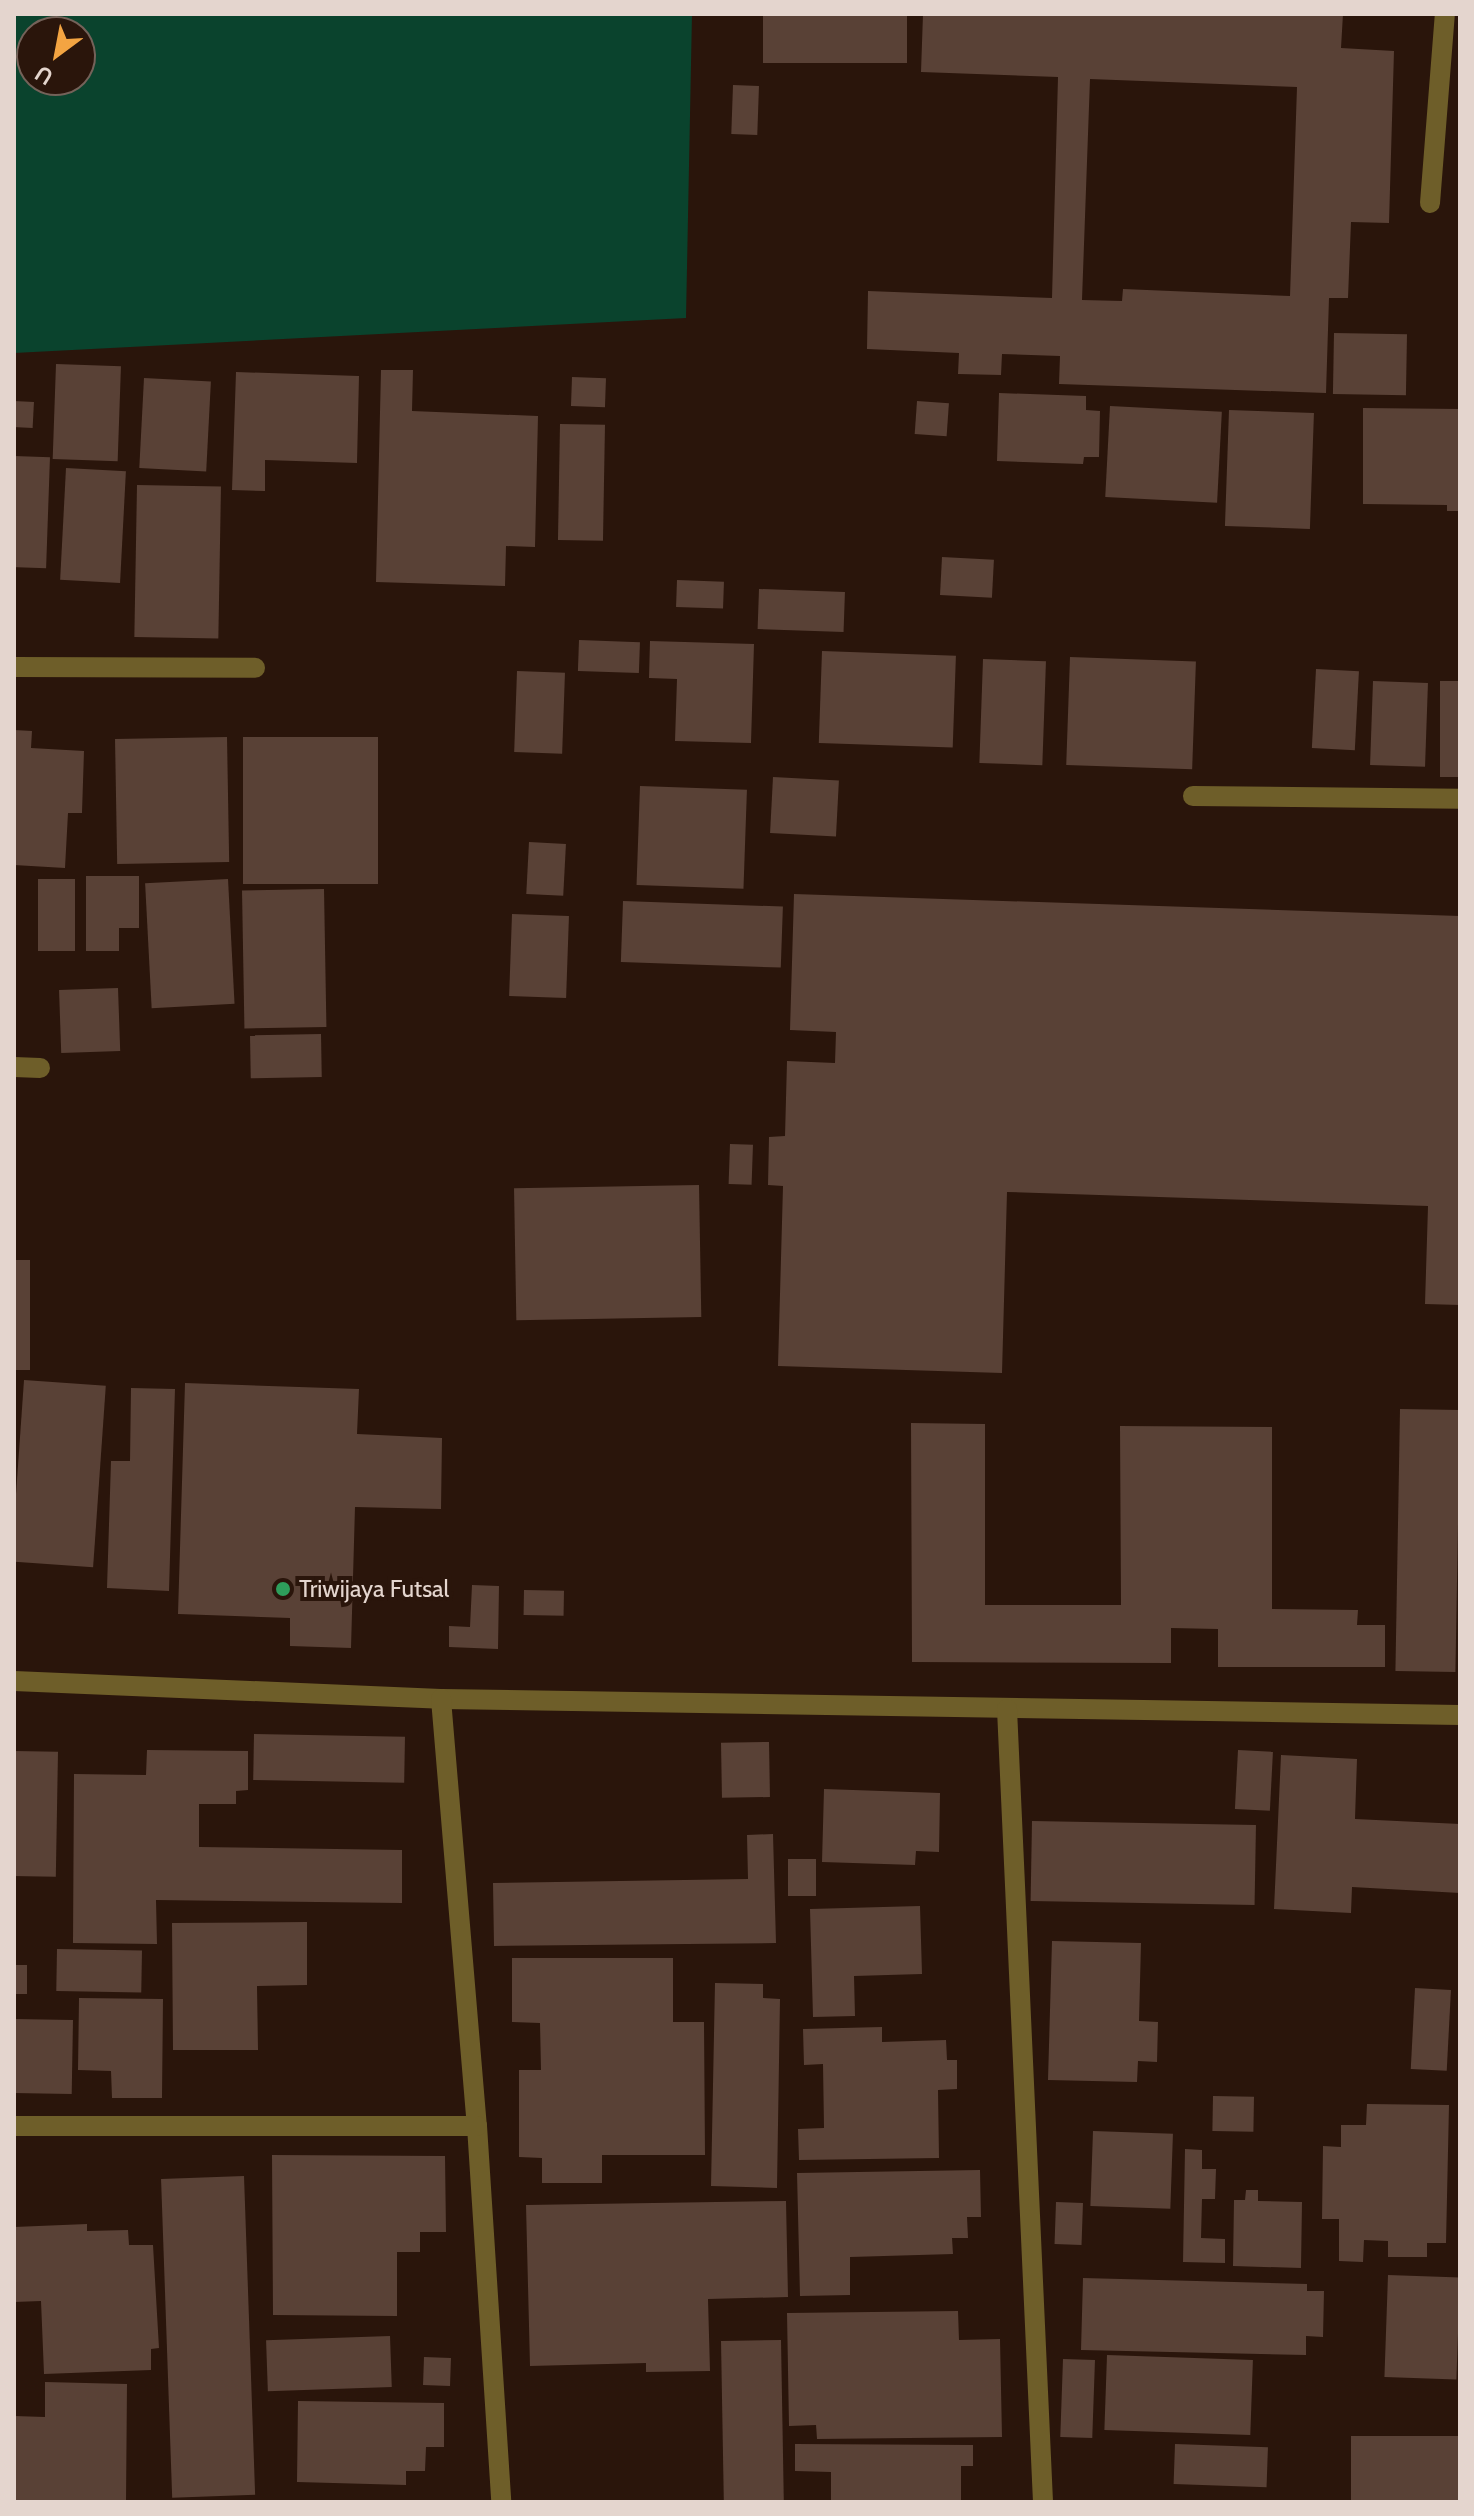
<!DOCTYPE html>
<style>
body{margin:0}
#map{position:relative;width:1474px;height:2516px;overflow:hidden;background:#2a150b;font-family:Cabin,sans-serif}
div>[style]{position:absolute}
.green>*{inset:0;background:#0a432d}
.building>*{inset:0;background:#594136;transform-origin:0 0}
.service>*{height:20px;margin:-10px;padding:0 10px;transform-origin:10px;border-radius:10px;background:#6e5e29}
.minor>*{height:20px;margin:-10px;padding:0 10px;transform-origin:10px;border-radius:10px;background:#6e5e29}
.dots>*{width:22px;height:22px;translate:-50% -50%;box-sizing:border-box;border:4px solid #2a150b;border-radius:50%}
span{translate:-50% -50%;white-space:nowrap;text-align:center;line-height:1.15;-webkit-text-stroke:8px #2a150b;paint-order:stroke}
.poi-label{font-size:24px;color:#e4d5ce}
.left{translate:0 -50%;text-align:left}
.frame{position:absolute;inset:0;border:16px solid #e4d5ce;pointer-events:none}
.north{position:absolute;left:16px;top:16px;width:80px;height:80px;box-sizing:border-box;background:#2a150b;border:2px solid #746259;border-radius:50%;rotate:212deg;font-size:22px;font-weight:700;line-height:32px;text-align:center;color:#e4d5ce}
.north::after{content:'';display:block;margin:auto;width:28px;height:36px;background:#f3a442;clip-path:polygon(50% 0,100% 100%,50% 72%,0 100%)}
</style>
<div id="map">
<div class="green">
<i style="clip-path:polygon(evenodd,14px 14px,692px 14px,686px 318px,14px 353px,14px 14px,32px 32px,80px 32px,80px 80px,32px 80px,32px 32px)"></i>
</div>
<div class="building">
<i style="left:763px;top:14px;width:144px;height:49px"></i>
<i style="clip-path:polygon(evenodd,923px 14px,1343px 14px,1341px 48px,1394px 51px,1389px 223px,1351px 222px,1348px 298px,1329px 298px,1326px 393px,1059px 384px,1060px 356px,1002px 354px,1001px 375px,958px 374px,959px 353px,867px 349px,868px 291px,1052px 298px,1058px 77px,921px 72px,923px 14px,1090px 79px,1297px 87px,1290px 296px,1123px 289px,1122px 301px,1082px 300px,1090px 79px)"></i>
<i style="left:733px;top:85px;width:26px;height:49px;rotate:2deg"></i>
<i style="left:1334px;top:333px;width:73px;height:61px;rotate:1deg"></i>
<i style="left:56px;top:364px;width:65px;height:95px;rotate:2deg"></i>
<i style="clip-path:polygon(381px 370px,413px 370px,412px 411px,538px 416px,535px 547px,506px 546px,505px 586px,376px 582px)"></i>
<i style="clip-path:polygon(236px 372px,359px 376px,357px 463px,265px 460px,265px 491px,232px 490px)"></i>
<i style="left:572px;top:377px;width:34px;height:29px;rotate:2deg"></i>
<i style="left:144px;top:378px;width:67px;height:90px;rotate:3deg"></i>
<i style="clip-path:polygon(999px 393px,1086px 396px,1086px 410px,1100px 411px,1099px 457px,1084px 457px,1083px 464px,997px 461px)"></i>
<i style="left:14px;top:401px;width:20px;height:26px;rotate:3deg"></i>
<i style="left:917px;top:401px;width:32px;height:33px;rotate:4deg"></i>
<i style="left:1110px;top:406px;width:112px;height:91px;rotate:3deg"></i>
<i style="clip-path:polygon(1363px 408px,1460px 409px,1460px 511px,1447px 511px,1447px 505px,1363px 504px)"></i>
<i style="left:1229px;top:410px;width:85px;height:116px;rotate:2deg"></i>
<i style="left:560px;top:424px;width:45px;height:116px;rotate:1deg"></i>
<i style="left:14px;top:456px;width:36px;height:111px;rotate:2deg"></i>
<i style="left:66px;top:468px;width:60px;height:112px;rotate:3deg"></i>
<i style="left:137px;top:485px;width:84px;height:152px;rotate:1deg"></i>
<i style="left:942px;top:557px;width:52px;height:38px;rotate:3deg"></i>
<i style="left:677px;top:580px;width:47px;height:27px;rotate:2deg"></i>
<i style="left:759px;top:589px;width:86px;height:40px;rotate:2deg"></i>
<i style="left:579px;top:640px;width:61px;height:31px;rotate:2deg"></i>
<i style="clip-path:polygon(650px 641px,754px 644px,751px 743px,675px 741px,677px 679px,649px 678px)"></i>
<i style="left:822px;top:651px;width:134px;height:92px;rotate:2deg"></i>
<i style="left:1070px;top:657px;width:126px;height:108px;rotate:2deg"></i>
<i style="left:983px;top:659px;width:63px;height:104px;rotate:2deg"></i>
<i style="left:1316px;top:669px;width:43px;height:79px;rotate:3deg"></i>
<i style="left:517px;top:671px;width:48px;height:81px;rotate:2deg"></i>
<i style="left:1373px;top:681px;width:55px;height:84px;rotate:2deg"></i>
<i style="left:1440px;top:681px;width:20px;height:96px"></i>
<i style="clip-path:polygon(14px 730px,32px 731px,31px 748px,84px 751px,82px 813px,68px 813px,65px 868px,14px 865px)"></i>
<i style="left:227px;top:737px;width:125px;height:112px;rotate:89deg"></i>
<i style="left:243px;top:737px;width:135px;height:147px"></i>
<i style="left:773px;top:777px;width:66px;height:56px;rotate:3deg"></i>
<i style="left:640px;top:786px;width:107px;height:99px;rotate:2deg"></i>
<i style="left:529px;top:842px;width:37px;height:52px;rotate:3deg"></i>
<i style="clip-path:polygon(86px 876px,139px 876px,139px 928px,119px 928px,119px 951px,86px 951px)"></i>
<i style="left:38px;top:879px;width:37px;height:72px"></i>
<i style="left:228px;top:879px;width:125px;height:83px;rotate:87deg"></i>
<i style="left:324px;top:889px;width:138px;height:82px;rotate:89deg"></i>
<i style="clip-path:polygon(794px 894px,1460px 916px,1460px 1305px,1425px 1304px,1428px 1206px,1007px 1192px,1002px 1373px,778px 1366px,783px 1186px,768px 1185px,769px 1137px,785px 1136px,787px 1061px,835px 1063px,836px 1032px,790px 1030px)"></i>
<i style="left:623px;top:901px;width:160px;height:61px;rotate:2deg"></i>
<i style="left:512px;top:914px;width:57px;height:82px;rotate:2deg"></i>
<i style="left:118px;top:988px;width:63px;height:59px;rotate:88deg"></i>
<i style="left:321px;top:1034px;width:43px;height:71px;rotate:89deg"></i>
<i style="left:730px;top:1144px;width:23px;height:40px;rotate:2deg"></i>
<i style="left:699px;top:1185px;width:132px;height:185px;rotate:89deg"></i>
<i style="left:14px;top:1260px;width:16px;height:110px"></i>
<i style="left:24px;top:1380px;width:82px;height:182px;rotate:4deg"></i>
<i style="clip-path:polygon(185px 1383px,359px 1389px,357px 1434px,442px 1438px,441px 1509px,355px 1507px,351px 1648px,290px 1646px,290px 1618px,178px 1614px)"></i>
<i style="clip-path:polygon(131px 1388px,175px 1389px,169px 1591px,107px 1588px,111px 1461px,130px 1461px)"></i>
<i style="left:1400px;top:1409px;width:60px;height:262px;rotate:1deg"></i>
<i style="clip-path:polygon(911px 1423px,985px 1424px,985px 1605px,1121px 1605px,1120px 1426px,1272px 1427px,1272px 1609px,1358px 1610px,1357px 1625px,1385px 1625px,1385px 1667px,1218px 1667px,1218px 1629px,1171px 1628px,1171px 1663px,912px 1662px)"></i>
<i style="clip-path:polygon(472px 1585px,499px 1586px,498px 1649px,449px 1647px,449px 1626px,470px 1627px)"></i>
<i style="left:524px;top:1590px;width:40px;height:25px;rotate:1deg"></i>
<i style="left:254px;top:1734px;width:151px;height:46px;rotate:1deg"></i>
<i style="left:769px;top:1742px;width:55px;height:48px;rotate:89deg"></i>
<i style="clip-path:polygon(147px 1750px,248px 1751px,248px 1790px,236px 1791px,236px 1804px,199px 1804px,199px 1847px,402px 1850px,402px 1903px,156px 1900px,157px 1944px,73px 1943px,74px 1774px,146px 1775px)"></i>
<i style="left:1238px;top:1750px;width:35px;height:59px;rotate:3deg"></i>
<i style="left:14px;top:1751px;width:44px;height:125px;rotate:1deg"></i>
<i style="clip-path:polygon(1281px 1755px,1357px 1759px,1355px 1819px,1460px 1824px,1460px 1893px,1352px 1887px,1351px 1913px,1274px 1909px)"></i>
<i style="clip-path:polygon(824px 1789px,940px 1793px,939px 1852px,916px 1851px,915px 1865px,822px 1862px)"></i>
<i style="left:1032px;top:1821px;width:224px;height:80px;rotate:1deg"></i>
<i style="clip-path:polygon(773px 1834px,776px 1943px,494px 1946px,493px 1883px,748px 1879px,747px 1835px)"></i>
<i style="left:788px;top:1859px;width:28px;height:37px"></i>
<i style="clip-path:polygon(920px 1906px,922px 1974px,854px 1976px,855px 2016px,813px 2017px,810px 1909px)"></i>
<i style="clip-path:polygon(307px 1922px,307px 1985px,257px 1986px,258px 2050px,173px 2050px,172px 1923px)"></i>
<i style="clip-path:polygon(1052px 1941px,1141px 1943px,1139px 2021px,1158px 2022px,1157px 2062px,1138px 2061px,1137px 2082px,1048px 2080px)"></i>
<i style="left:57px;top:1949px;width:85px;height:42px;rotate:1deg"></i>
<i style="clip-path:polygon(512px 1958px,673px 1958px,673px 2022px,704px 2022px,705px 2155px,602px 2155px,602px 2183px,542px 2183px,542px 2158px,519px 2157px,519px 2070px,541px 2070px,540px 2023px,512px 2022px)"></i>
<i style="left:14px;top:1965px;width:13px;height:29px"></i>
<i style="clip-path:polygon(715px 1983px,763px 1984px,763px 1998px,780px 1999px,777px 2188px,711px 2186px)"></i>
<i style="left:1415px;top:1988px;width:36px;height:81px;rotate:3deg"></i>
<i style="clip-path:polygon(79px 1998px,163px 1999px,162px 2098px,112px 2098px,111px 2071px,78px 2070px)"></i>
<i style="left:14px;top:2019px;width:59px;height:74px;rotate:1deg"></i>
<i style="clip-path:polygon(882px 2027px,882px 2042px,946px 2040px,947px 2060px,957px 2060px,957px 2089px,938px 2090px,939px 2158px,799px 2160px,798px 2129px,824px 2128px,823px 2064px,804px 2065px,803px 2029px)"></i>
<i style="left:1213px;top:2096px;width:41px;height:35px;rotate:1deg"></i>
<i style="clip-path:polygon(1367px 2104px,1449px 2105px,1446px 2243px,1427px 2243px,1427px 2257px,1388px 2257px,1388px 2241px,1364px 2240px,1363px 2262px,1339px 2261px,1339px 2219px,1322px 2219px,1323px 2146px,1341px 2147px,1341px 2125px,1366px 2125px)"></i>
<i style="left:1093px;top:2131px;width:80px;height:75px;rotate:2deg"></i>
<i style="clip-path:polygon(1185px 2149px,1202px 2150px,1202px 2169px,1216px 2169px,1215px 2199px,1202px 2199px,1201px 2238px,1225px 2239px,1225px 2263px,1183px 2262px)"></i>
<i style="clip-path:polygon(272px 2155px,445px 2156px,446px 2232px,420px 2232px,420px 2252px,397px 2252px,397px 2316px,273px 2315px)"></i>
<i style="clip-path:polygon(980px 2170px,981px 2217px,967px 2217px,968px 2238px,952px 2238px,953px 2254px,850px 2257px,850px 2295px,800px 2296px,797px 2173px)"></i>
<i style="left:244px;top:2176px;width:319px;height:83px;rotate:88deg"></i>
<i style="clip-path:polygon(1246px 2190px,1258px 2190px,1258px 2201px,1302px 2202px,1301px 2268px,1233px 2266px,1234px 2200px,1245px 2200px)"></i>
<i style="clip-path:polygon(786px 2201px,788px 2297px,708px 2299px,710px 2371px,646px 2372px,646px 2363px,530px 2366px,526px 2205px)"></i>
<i style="left:1056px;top:2202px;width:27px;height:42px;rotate:2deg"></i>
<i style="clip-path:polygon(87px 2224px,87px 2231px,128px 2230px,129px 2245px,153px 2245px,159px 2348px,151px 2349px,151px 2370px,44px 2374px,41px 2301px,14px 2302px,14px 2227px)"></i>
<i style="left:1388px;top:2275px;width:72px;height:102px;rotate:2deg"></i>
<i style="clip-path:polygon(1083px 2278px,1307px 2284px,1307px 2291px,1324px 2291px,1323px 2337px,1306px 2336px,1306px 2355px,1081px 2350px)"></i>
<i style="clip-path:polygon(958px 2311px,959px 2340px,1000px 2339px,1002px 2437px,817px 2439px,816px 2425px,789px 2426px,787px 2313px)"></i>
<i style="left:390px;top:2336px;width:51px;height:124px;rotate:88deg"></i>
<i style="left:781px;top:2340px;width:162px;height:60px;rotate:89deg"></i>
<i style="left:1107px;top:2355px;width:146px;height:75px;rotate:2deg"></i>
<i style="left:424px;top:2357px;width:27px;height:28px;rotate:2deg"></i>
<i style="left:1063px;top:2359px;width:32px;height:78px;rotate:2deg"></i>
<i style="clip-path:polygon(45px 2382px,127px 2384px,126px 2502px,14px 2502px,14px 2416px,45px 2417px)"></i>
<i style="clip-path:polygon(298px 2401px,444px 2403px,444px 2447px,426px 2447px,425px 2471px,406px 2471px,406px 2485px,297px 2482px)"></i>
<i style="left:1351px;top:2436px;width:109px;height:66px"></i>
<i style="clip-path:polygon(795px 2444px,973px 2445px,973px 2466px,961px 2466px,961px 2502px,831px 2502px,831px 2472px,795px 2471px)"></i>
<i style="left:1175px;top:2444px;width:93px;height:40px;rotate:2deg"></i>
</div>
<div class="service">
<i style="left:1430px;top:203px;width:190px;rotate:-85.5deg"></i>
</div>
<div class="minor">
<i style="left:14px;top:667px;width:241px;rotate:0.2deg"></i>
<i style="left:1193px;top:796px;width:267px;rotate:0.6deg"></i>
<i style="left:14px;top:1067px;width:26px;rotate:2deg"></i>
<i style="left:14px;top:1681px;width:427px;rotate:2.4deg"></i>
<i style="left:441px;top:1699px;width:1019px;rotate:0.9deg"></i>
<i style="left:441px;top:1699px;width:429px;rotate:85.2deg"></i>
<i style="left:477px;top:2126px;width:377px;rotate:86.3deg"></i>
<i style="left:1007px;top:1709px;width:794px;rotate:87.4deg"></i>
<i style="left:14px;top:2126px;width:463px"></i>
</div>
<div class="dots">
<i style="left:283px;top:1589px;background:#2e9e5b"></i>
</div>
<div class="poi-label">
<span class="left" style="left:299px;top:1589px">Triwijaya Futsal</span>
</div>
<div class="frame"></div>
<div class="north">U</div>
</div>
